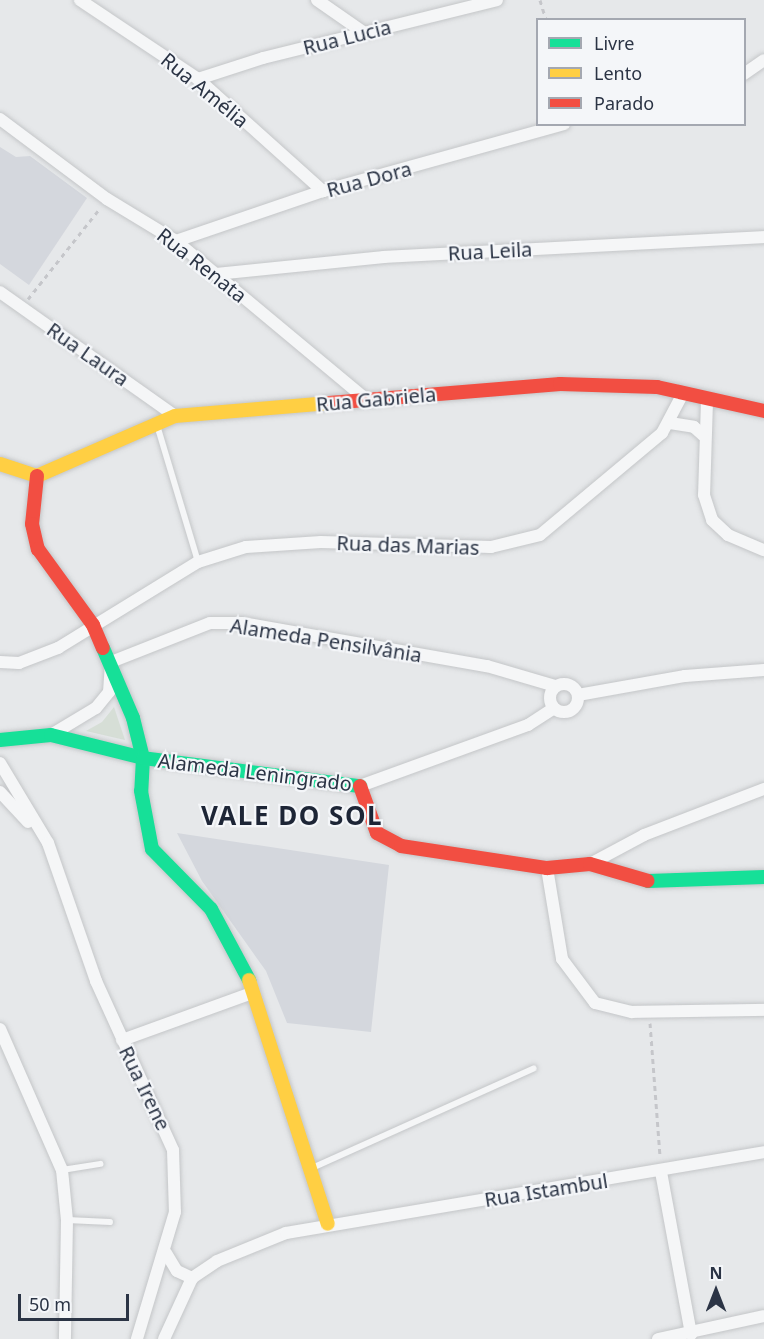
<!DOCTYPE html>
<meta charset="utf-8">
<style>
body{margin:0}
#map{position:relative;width:764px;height:1339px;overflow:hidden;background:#e6e8ea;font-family:"Noto Sans",sans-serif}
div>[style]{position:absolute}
.built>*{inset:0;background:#d4d7dd}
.green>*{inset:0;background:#d6ded6}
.path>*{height:3px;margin-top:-1.5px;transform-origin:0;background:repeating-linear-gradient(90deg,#c5c6ca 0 4.5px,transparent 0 9px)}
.roads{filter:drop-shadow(0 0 2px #c4c6c8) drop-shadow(0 0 2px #c4c6c8)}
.lane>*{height:6px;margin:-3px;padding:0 3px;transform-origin:3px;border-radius:3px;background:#f5f6f7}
.street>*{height:12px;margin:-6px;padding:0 6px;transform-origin:6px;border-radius:6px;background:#f5f6f7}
.street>.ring{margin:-6px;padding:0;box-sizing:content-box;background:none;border:12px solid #f5f6f7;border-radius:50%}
.fast>*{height:14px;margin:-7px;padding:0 7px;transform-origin:7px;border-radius:7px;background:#16e098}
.slow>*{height:14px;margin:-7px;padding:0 7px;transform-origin:7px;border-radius:7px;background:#ffcf43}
.jam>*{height:14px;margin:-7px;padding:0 7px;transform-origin:7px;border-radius:7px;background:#f24e42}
span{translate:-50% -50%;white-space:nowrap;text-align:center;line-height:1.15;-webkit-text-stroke:4.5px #f4f6f9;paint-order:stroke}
.street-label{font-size:20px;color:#2b3445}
.district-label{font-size:26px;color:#1d2536;font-weight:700;letter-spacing:1.5px}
.legend{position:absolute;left:536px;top:18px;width:210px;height:108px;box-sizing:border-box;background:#f4f6f9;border:2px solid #a4a8b1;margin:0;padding:8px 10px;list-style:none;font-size:18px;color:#2b3445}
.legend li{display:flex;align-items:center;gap:12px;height:30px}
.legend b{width:30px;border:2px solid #a4a8b1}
.north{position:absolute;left:686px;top:1261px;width:60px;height:60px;-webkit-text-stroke:4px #f4f6f9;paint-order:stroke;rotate:0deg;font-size:16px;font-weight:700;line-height:24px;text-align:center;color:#2b3445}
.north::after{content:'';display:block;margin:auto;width:21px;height:27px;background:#2b3445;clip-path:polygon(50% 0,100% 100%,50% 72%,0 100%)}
.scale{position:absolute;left:18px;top:1294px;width:111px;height:27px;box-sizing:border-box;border:3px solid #2b3445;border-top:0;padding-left:8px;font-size:18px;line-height:21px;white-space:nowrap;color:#2b3445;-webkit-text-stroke:4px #f4f6f9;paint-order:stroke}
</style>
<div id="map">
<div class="built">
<i style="clip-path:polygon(0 147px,16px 157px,30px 156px,87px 198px,29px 285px,0 264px)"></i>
<i style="clip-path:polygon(177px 833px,389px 865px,371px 1032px,287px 1023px,266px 971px,202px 881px)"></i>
</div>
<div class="green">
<i style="clip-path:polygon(114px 707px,125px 740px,86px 731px,102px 722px)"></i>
</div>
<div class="path">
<i style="left:540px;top:0;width:21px;rotate:73deg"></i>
<i style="left:28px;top:299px;width:116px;rotate:-51.6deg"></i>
<i style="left:650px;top:1023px;width:134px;rotate:85.7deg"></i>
</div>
<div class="roads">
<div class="lane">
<i style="left:157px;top:425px;width:143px;rotate:73.3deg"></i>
<i style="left:312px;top:1168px;width:243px;rotate:-24.2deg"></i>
<i style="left:62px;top:1170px;width:39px;rotate:-9deg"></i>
<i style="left:67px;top:1220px;width:43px;rotate:2.7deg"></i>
</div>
<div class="street">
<i style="left:80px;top:0;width:142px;rotate:33.8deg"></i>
<i style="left:198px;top:79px;width:168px;rotate:41.9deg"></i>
<i style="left:317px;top:0;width:56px;rotate:34.8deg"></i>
<i style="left:744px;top:74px;width:24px;rotate:-35deg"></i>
<i style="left:198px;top:79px;width:68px;rotate:-17.9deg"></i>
<i style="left:263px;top:58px;width:241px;rotate:-13.9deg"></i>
<i style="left:0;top:119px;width:134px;rotate:36.8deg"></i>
<i style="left:107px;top:199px;width:81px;rotate:31.3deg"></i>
<i style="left:176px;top:241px;width:249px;rotate:39.8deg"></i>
<i style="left:176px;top:241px;width:155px;rotate:-18.8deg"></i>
<i style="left:323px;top:191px;width:250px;rotate:-15.5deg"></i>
<i style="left:216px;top:274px;width:169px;rotate:-5.8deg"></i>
<i style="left:384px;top:257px;width:381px;rotate:-3deg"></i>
<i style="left:0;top:292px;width:214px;rotate:35.3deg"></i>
<i style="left:707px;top:401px;width:94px;rotate:91.8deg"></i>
<i style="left:704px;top:495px;width:26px;rotate:72deg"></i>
<i style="left:712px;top:520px;width:22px;rotate:43deg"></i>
<i style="left:728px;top:535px;width:39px;rotate:23deg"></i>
<i style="left:670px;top:423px;width:24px;rotate:9deg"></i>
<i style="left:694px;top:427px;width:12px;rotate:42deg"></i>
<i style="left:0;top:662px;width:19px;rotate:3deg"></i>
<i style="left:19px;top:663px;width:42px;rotate:-21deg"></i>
<i style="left:58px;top:648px;width:164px;rotate:-31.6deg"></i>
<i style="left:198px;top:562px;width:50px;rotate:-17.4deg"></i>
<i style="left:246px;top:547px;width:75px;rotate:-3.8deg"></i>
<i style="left:321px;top:542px;width:170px;rotate:1.7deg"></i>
<i style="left:491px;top:547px;width:50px;rotate:-13.8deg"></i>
<i style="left:540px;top:535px;width:159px;rotate:-39.9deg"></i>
<i style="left:662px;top:433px;width:43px;rotate:-62.2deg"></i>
<i class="ring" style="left:550px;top:684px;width:16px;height:16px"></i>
<i style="left:578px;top:695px;width:109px;rotate:-10.1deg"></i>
<i style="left:685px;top:676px;width:79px;rotate:-4.3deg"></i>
<i style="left:51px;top:735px;width:52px;rotate:-31deg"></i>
<i style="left:96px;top:708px;width:21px;rotate:-51deg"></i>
<i style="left:109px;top:692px;width:30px;rotate:-86deg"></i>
<i style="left:111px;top:662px;width:106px;rotate:-21.5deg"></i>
<i style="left:210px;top:623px;width:32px"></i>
<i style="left:242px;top:623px;width:249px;rotate:10deg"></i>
<i style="left:487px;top:666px;width:71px;rotate:16.4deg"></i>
<i style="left:0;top:763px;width:93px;rotate:59deg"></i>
<i style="left:48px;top:843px;width:146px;rotate:70.8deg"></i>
<i style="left:96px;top:981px;width:186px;rotate:65.5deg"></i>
<i style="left:173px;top:1150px;width:62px;rotate:88.2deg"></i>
<i style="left:175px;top:1212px;width:133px;rotate:106.7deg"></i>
<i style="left:360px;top:786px;width:179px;rotate:-20deg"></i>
<i style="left:528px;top:725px;width:31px;rotate:-33deg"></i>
<i style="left:0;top:792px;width:41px;rotate:47deg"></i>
<i style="left:590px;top:864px;width:61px;rotate:-28.2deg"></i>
<i style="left:644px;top:835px;width:129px;rotate:-21deg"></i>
<i style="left:547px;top:868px;width:92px;rotate:80.6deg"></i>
<i style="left:562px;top:959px;width:55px;rotate:53.1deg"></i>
<i style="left:595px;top:1003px;width:38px;rotate:14deg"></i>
<i style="left:632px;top:1012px;width:132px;rotate:-0.9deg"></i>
<i style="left:0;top:1029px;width:154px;rotate:66.3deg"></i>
<i style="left:62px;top:1170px;width:50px;rotate:84.3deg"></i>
<i style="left:67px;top:1220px;width:119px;rotate:91deg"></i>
<i style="left:122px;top:1040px;width:138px;rotate:-19.9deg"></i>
<i style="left:661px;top:1172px;width:165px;rotate:79.5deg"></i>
<i style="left:166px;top:1253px;width:21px;rotate:59deg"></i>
<i style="left:177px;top:1271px;width:17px;rotate:25deg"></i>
<i style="left:164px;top:1339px;width:67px;rotate:-65.3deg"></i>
<i style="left:192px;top:1278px;width:30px;rotate:-34deg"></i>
<i style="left:217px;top:1261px;width:74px;rotate:-22.1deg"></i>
<i style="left:286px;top:1233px;width:485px;rotate:-9.6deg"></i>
<i style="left:658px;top:1339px;width:108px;rotate:-12.2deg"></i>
</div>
<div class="fast">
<i style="left:103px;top:648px;width:76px;rotate:66.8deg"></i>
<i style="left:133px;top:718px;width:41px;rotate:76deg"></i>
<i style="left:143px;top:758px;width:33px;rotate:93deg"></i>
<i style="left:141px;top:791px;width:59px;rotate:79.3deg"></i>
<i style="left:152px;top:849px;width:84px;rotate:45.5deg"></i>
<i style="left:211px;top:909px;width:81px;rotate:61.8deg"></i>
<i style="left:0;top:740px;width:51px;rotate:-5.6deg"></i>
<i style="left:51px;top:735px;width:95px;rotate:14deg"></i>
<i style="left:143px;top:758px;width:219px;rotate:7.4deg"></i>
<i style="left:648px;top:881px;width:116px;rotate:-2deg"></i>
</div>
<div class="slow">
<i style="left:0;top:464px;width:39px;rotate:18deg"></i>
<i style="left:37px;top:476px;width:150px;rotate:-23.5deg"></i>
<i style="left:175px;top:416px;width:155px;rotate:-4.8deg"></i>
<i style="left:249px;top:980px;width:256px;rotate:72.1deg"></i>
</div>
<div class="jam">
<i style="left:329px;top:403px;width:232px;rotate:-4.7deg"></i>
<i style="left:560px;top:384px;width:97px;rotate:1.8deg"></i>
<i style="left:657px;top:387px;width:110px;rotate:12.6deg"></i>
<i style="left:37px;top:476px;width:48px;rotate:95.9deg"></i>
<i style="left:32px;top:524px;width:26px;rotate:77deg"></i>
<i style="left:38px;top:549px;width:94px;rotate:54.1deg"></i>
<i style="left:93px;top:625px;width:25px;rotate:67deg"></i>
<i style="left:360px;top:786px;width:50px;rotate:70.1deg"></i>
<i style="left:377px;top:833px;width:27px;rotate:28deg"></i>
<i style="left:401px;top:846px;width:148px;rotate:8.6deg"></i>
<i style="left:547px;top:868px;width:43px;rotate:-5.3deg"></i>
<i style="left:590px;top:864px;width:60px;rotate:16.3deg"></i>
</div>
</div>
<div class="street-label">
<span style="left:347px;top:37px;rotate:-14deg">Rua Lucia</span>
<span style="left:205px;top:90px;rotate:39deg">Rua Amélia</span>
<span style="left:369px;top:179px;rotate:-15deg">Rua Dora</span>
<span style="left:490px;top:251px;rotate:-3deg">Rua Leila</span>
<span style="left:202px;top:265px;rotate:38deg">Rua Renata</span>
<span style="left:88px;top:354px;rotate:35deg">Rua Laura</span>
<span style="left:376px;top:399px;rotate:-5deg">Rua Gabriela</span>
<span style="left:408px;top:545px;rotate:2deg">Rua das Marias</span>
<span style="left:326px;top:640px;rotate:9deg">Alameda Pensilvânia</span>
<span style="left:255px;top:772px;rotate:7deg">Alameda Leningrado</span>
<span style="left:145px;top:1088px;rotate:64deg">Rua Irene</span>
<span style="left:546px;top:1190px;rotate:-9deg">Rua Istambul</span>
</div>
<div class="district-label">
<span style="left:292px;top:816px">VALE DO SOL</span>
</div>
<ul class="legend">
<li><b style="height:8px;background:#16e098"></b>Livre</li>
<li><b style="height:8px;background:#ffcf43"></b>Lento</li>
<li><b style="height:8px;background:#f24e42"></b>Parado</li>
</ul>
<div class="north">N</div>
<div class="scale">50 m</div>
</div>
